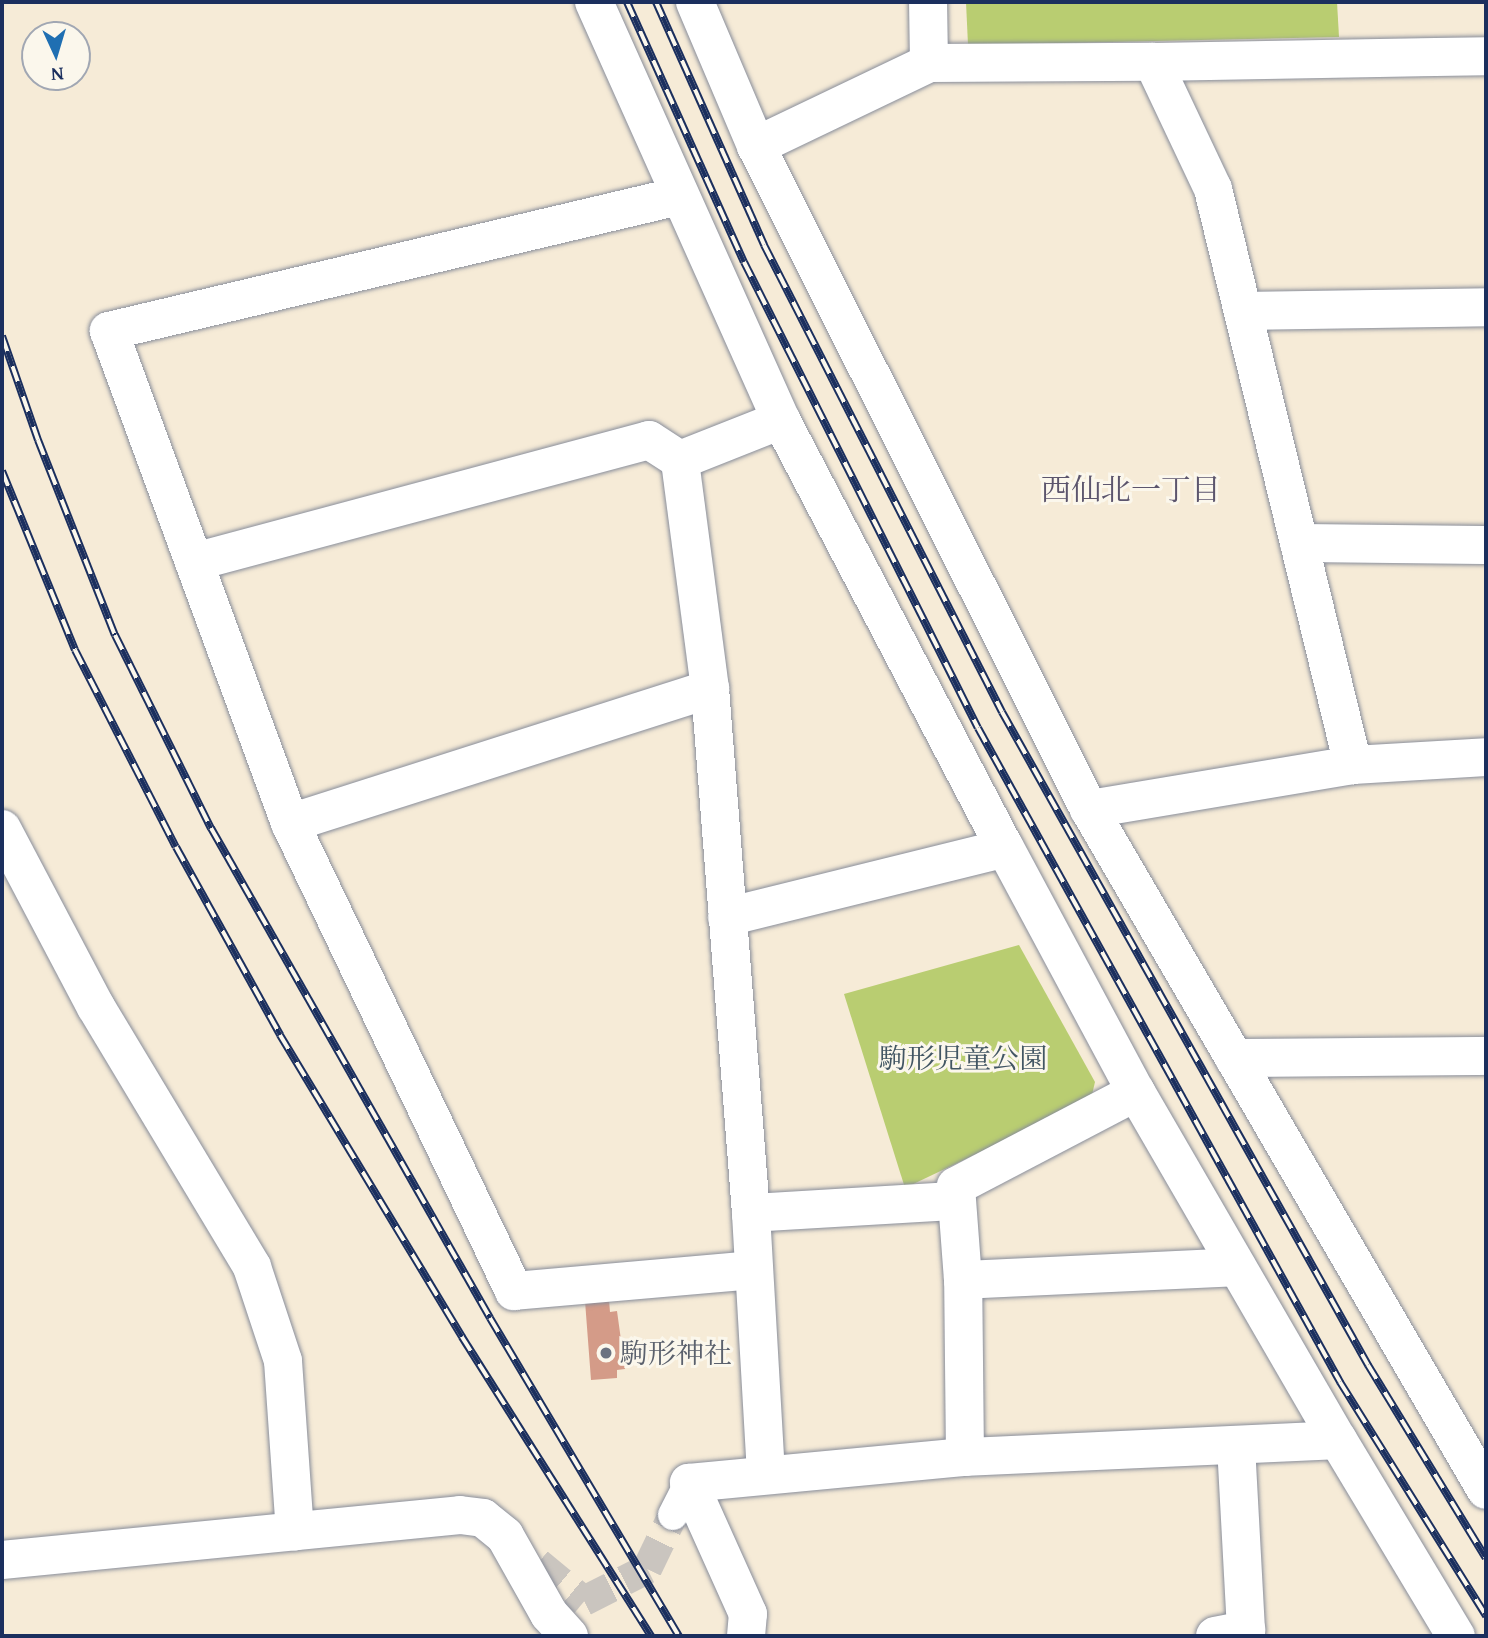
<!DOCTYPE html>
<meta charset="utf-8">
<style>
body{margin:0}
#map{position:relative;width:1488px;height:1638px;overflow:hidden;background:#f6ebd7;font-family:"Gentium Book Plus","Noto Serif JP",serif}
div>[style]{position:absolute}
.green>*{inset:0;background:#b9cd71}
.building>*{inset:0;background:#d49b88}
.pedestrian-tunnel>*{height:30px;margin-top:-15px;transform-origin:0;background:repeating-linear-gradient(90deg,#cac5bf 0 30px,transparent 0 45px)}
.roads{filter:drop-shadow(0 0 2px #888d9a) drop-shadow(0 0 2px #888d9a)}
.pedestrian>*{height:30px;margin:-15px;padding:0 15px;transform-origin:15px;border-radius:15px;background:#fff}
.minor>*{height:38px;margin:-19px;padding:0 19px;transform-origin:19px;border-radius:19px;background:#fff}
.tertiary>*{height:38px;margin:-19px;padding:0 19px;transform-origin:19px;border-radius:19px;background:#fff}
.rail>*{height:8px;margin-top:-4px;transform-origin:0;background:repeating-linear-gradient(90deg,#fbf7ec 0 16px,#1b2f5e 0 32px);box-sizing:border-box;border-block:2px solid #1b2f5e}
.dots>*{width:19px;height:19px;translate:-50% -50%;box-sizing:border-box;border:4px solid #fbf7ec;border-radius:50%}
span{translate:-50% -50%;white-space:nowrap;text-align:center;line-height:1.15;-webkit-text-stroke:6px #fbf7ec;paint-order:stroke}
.park-label{font-size:28px;color:#425663}
.worship-label{font-size:28px;color:#5b616d}
.left{translate:0 -50%;text-align:left}
.neighbourhood-label{font-size:30px;color:#5c556d}
.frame{position:absolute;inset:0;border:4px solid #1b2f5e;pointer-events:none}
.north{position:absolute;left:21px;top:21px;width:70px;height:70px;box-sizing:border-box;background:#fbf7ec;border:2px solid #a1a7b3;border-radius:50%;rotate:176deg;font-size:19px;font-weight:700;line-height:28px;text-align:center;color:#1b2f5e}
.north::after{content:'';display:block;margin:auto;width:24px;height:32px;background:#1f6fb2;clip-path:polygon(50% 0,100% 100%,50% 72%,0 100%)}
</style>
<div id="map">
<div class="green">
<i style="clip-path:polygon(966px 2px,1337px 2px,1339px 37px,968px 45px)"></i>
<i style="clip-path:polygon(1019px 945px,1095px 1082px,1091px 1099px,905px 1188px,844px 994px)"></i>
</div>
<div class="building">
<i style="clip-path:polygon(609px 1300px,610px 1312px,617px 1311px,625px 1369px,617px 1370px,617px 1378px,591px 1380px,585px 1301px)"></i>
</div>
<div class="pedestrian-tunnel">
<i style="left:538px;top:1563px;width:60px;rotate:39.6deg"></i>
<i style="left:584px;top:1601px;width:71px;rotate:-26.9deg"></i>
<i style="left:647px;top:1569px;width:60px;rotate:-64.3deg"></i>
</div>
<div class="roads">
<div class="pedestrian">
<i style="left:673px;top:1515px;width:36px;rotate:-63deg"></i>
</div>
<div class="minor">
<i style="left:1153px;top:62px;width:333px;rotate:-1deg"></i>
<i style="left:929px;top:63px;width:224px;rotate:-0.3deg"></i>
<i style="left:1153px;top:62px;width:140px;rotate:64.7deg"></i>
<i style="left:1213px;top:189px;width:593px;rotate:76.34deg"></i>
<i style="left:1353px;top:765px;width:268px;rotate:170.5deg"></i>
<i style="left:756px;top:146px;width:192px;rotate:-25.6deg"></i>
<i style="left:929px;top:63px;width:61px;rotate:-90.9deg"></i>
<i style="left:679px;top:196px;width:586px;rotate:166.68deg"></i>
<i style="left:109px;top:331px;width:524px;rotate:69.8deg"></i>
<i style="left:290px;top:823px;width:519px;rotate:64.42deg"></i>
<i style="left:514px;top:1291px;width:239px;rotate:-5deg"></i>
<i style="left:1243px;top:311px;width:243px;rotate:-0.9deg"></i>
<i style="left:1299px;top:543px;width:187px;rotate:0.6deg"></i>
<i style="left:194px;top:562px;width:471px;rotate:-15deg"></i>
<i style="left:649px;top:440px;width:37px;rotate:33deg"></i>
<i style="left:1353px;top:765px;width:133px;rotate:-3.4deg"></i>
<i style="left:290px;top:823px;width:441px;rotate:-17.7deg"></i>
<i style="left:2px;top:829px;width:201px;rotate:62.2deg"></i>
<i style="left:96px;top:1007px;width:303px;rotate:59deg"></i>
<i style="left:252px;top:1267px;width:99px;rotate:71.7deg"></i>
<i style="left:283px;top:1361px;width:171px;rotate:86deg"></i>
<i style="left:727px;top:917px;width:286px;rotate:-13.9deg"></i>
<i style="left:1234px;top:1058px;width:252px;rotate:-0.5deg"></i>
<i style="left:751px;top:1213px;width:204px;rotate:-3.4deg"></i>
<i style="left:963px;top:1280px;width:274px;rotate:-2.7deg"></i>
<i style="left:965px;top:1457px;width:177px;rotate:-90.6deg"></i>
<i style="left:963px;top:1280px;width:94px;rotate:-94.3deg"></i>
<i style="left:956px;top:1186px;width:203px;rotate:-27.6deg"></i>
<i style="left:766px;top:1474px;width:261px;rotate:-93.3deg"></i>
<i style="left:751px;top:1213px;width:526px;rotate:-94.47deg"></i>
<i style="left:710px;top:689px;width:231px;rotate:-97.5deg"></i>
<i style="left:680px;top:460px;width:109px;rotate:-21.6deg"></i>
<i style="left:2px;top:1560px;width:460px;rotate:-5.6deg"></i>
<i style="left:460px;top:1515px;width:23px;rotate:7deg"></i>
<i style="left:483px;top:1518px;width:28px;rotate:39deg"></i>
<i style="left:505px;top:1536px;width:90px;rotate:60.6deg"></i>
<i style="left:549px;top:1614px;width:30px;rotate:48deg"></i>
<i style="left:746px;top:1636px;width:22px;rotate:-85deg"></i>
<i style="left:748px;top:1614px;width:144px;rotate:-114.2deg"></i>
<i style="left:689px;top:1483px;width:277px;rotate:-5.4deg"></i>
<i style="left:965px;top:1457px;width:373px;rotate:-2.6deg"></i>
<i style="left:1215px;top:1636px;width:32px;rotate:-11deg"></i>
<i style="left:1246px;top:1630px;width:184px;rotate:-93.1deg"></i>
</div>
<div class="tertiary">
<i style="left:594px;top:2px;width:458px;rotate:65.9deg"></i>
<i style="left:781px;top:420px;width:483px;rotate:62.4deg"></i>
<i style="left:1005px;top:848px;width:277px;rotate:61.8deg"></i>
<i style="left:1136px;top:1092px;width:402px;rotate:59.9deg"></i>
<i style="left:1338px;top:1440px;width:229px;rotate:59deg"></i>
<i style="left:695px;top:2px;width:156px;rotate:67deg"></i>
<i style="left:756px;top:146px;width:742px;rotate:63.33deg"></i>
<i style="left:1089px;top:809px;width:788px;rotate:59.76deg"></i>
</div>
</div>
<div class="rail">
<i style="left:627px;top:2px;width:285px;rotate:65.8deg"></i>
<i style="left:744px;top:262px;width:521px;rotate:63.34deg"></i>
<i style="left:978px;top:728px;width:748px;rotate:61.03deg"></i>
<i style="left:1340px;top:1382px;width:276px;rotate:58deg"></i>
<i style="left:656px;top:2px;width:266px;rotate:66deg"></i>
<i style="left:764px;top:245px;width:524px;rotate:62.99deg"></i>
<i style="left:1002px;top:712px;width:749px;rotate:60.73deg"></i>
<i style="left:1368px;top:1365px;width:226px;rotate:58.6deg"></i>
<i style="left:2px;top:336px;width:110px;rotate:70.9deg"></i>
<i style="left:38px;top:440px;width:210px;rotate:68.5deg"></i>
<i style="left:115px;top:635px;width:216px;rotate:63.6deg"></i>
<i style="left:211px;top:828px;width:564px;rotate:60.34deg"></i>
<i style="left:490px;top:1318px;width:370px;rotate:59.3deg"></i>
<i style="left:2px;top:471px;width:193px;rotate:67.8deg"></i>
<i style="left:75px;top:650px;width:221px;rotate:62.9deg"></i>
<i style="left:176px;top:847px;width:215px;rotate:61deg"></i>
<i style="left:280px;top:1035px;width:353px;rotate:58.9deg"></i>
<i style="left:462px;top:1337px;width:354px;rotate:57.7deg"></i>
</div>
<div class="dots">
<i style="left:606px;top:1353px;background:#6b7280"></i>
</div>
<div class="park-label">
<span style="left:963px;top:1058px">駒形児童公園</span>
</div>
<div class="worship-label">
<span class="left" style="left:620px;top:1353px">駒形神社</span>
</div>
<div class="neighbourhood-label">
<span style="left:1131px;top:489px">西仙北一丁目</span>
</div>
<div class="frame"></div>
<div class="north">N</div>
</div>
